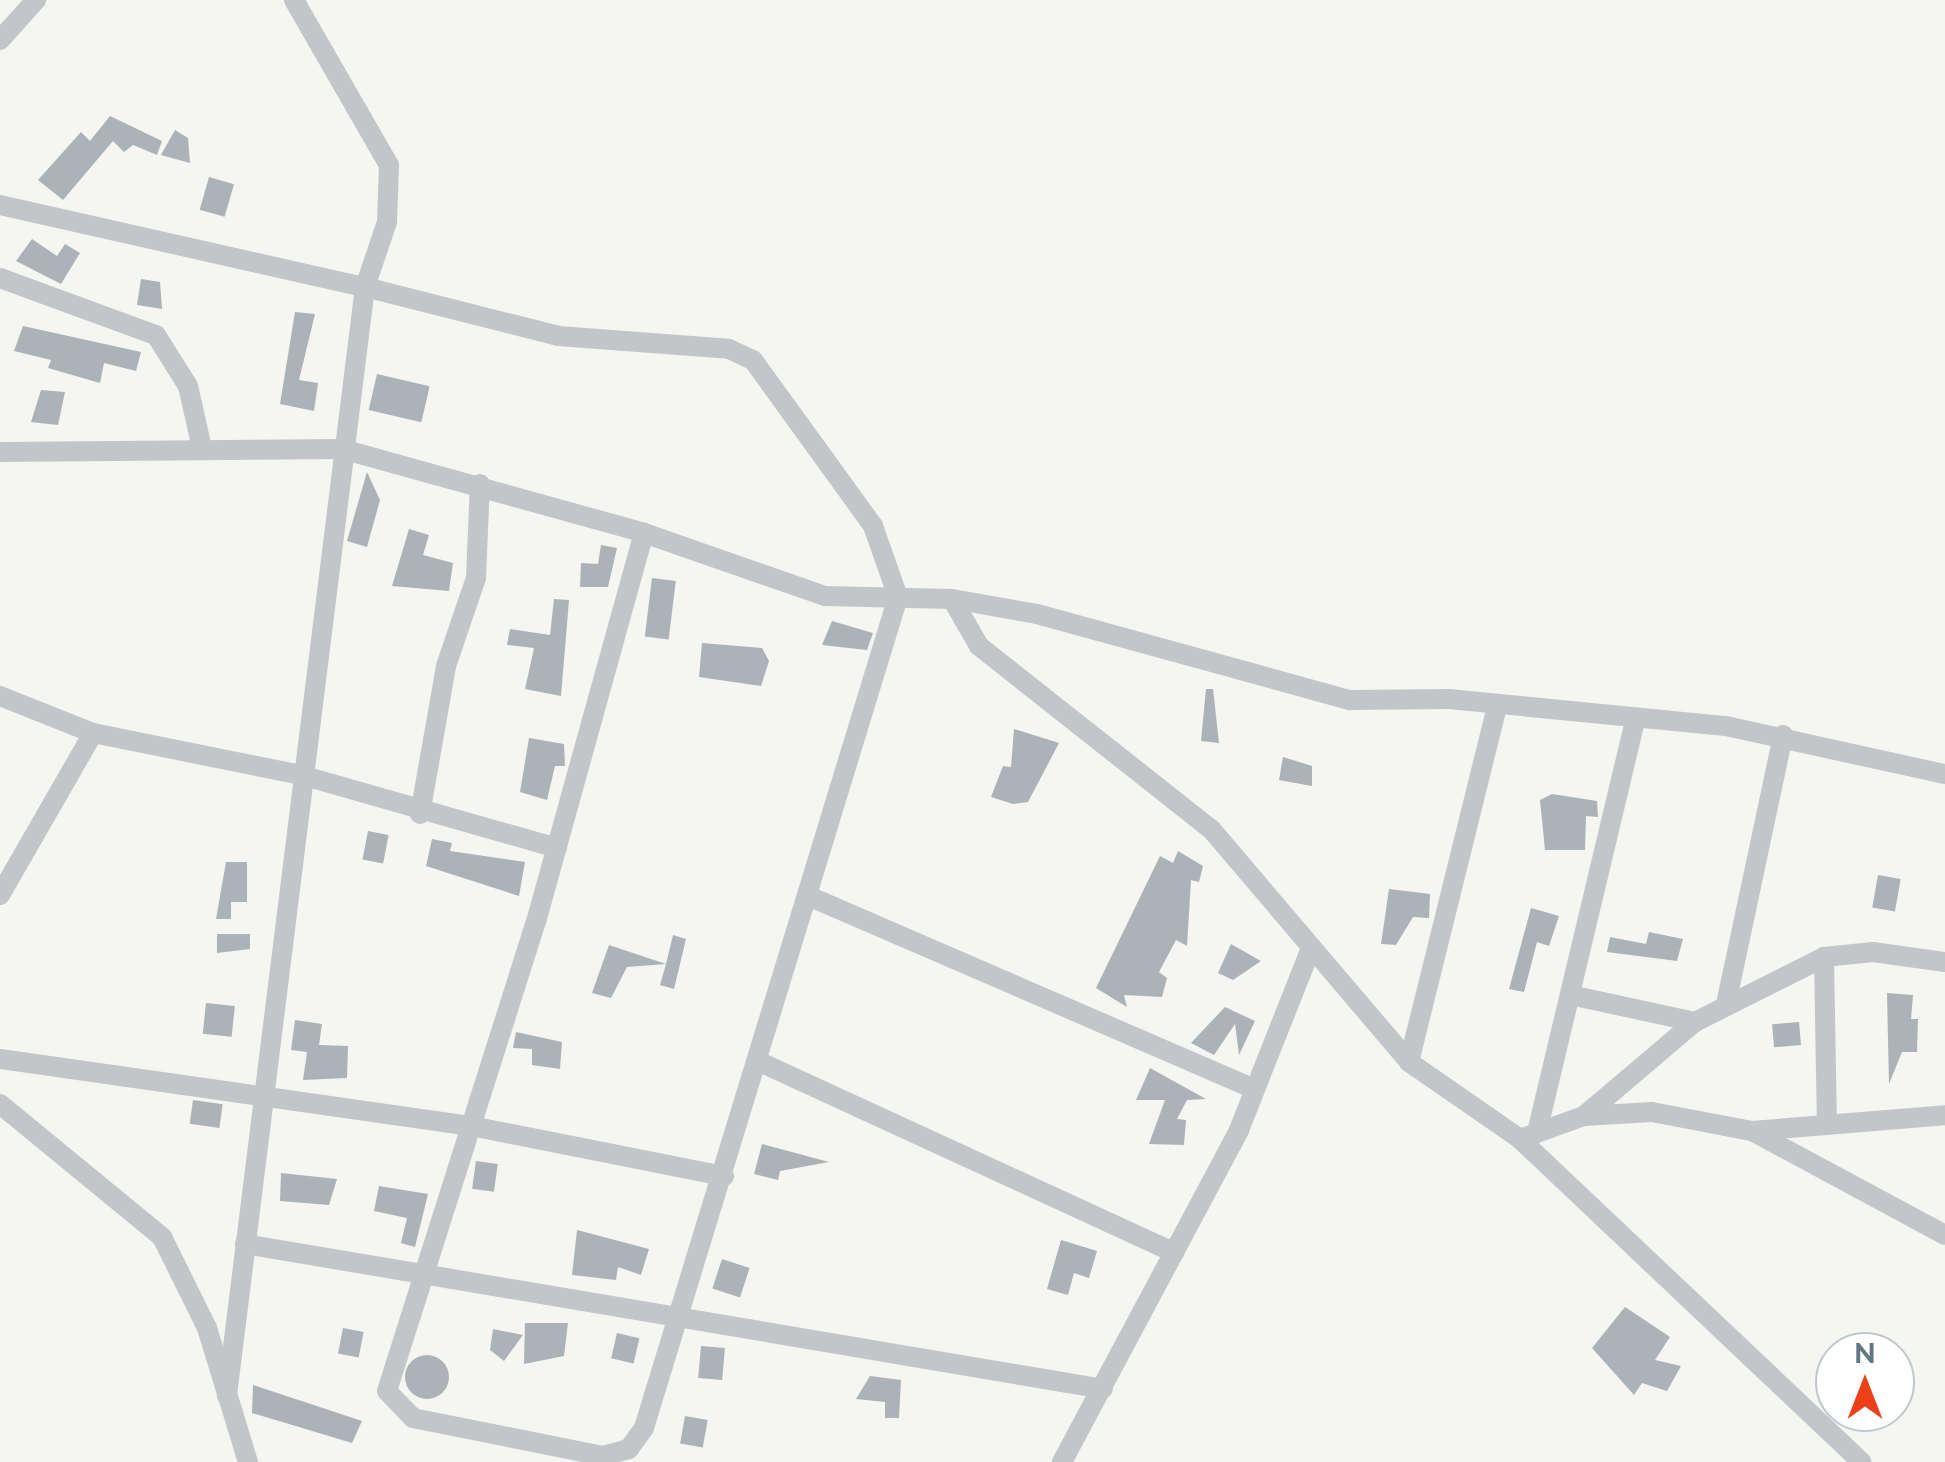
<!DOCTYPE html>
<style>
body{margin:0}
#map{position:relative;width:1945px;height:1462px;overflow:hidden;background:#f5f5f1;font-family:Raleway,sans-serif}
div>[style]{position:absolute}
.building>*{inset:0;background:#abb3b8;transform-origin:0 0}
.round{border-radius:50%}
.minor>*{height:20px;margin:-10px;padding:0 10px;transform-origin:10px;border-radius:10px;background:#c2c6c9}
span{translate:-50% -50%;white-space:nowrap;text-align:center;line-height:1.15;-webkit-text-stroke:10px #fff;paint-order:stroke}
.north{position:absolute;left:1815px;top:1332px;width:100px;height:100px;box-sizing:border-box;background:#fff;border:2px solid #c0c8ce;border-radius:50%;rotate:0deg;font-size:28px;font-weight:700;line-height:40px;text-align:center;color:#627684}
.north::after{content:'';display:block;margin:auto;width:35px;height:45px;background:#ec4019;clip-path:polygon(50% 0,100% 100%,50% 72%,0 100%)}
</style>
<div id="map">
<div class="building">
<i style="clip-path:polygon(110px 116px,162px 141px,157px 155px,133px 145px,124px 152px,113px 141px,63px 200px,38px 180px,81px 132px,90px 141px)"></i>
<i style="clip-path:polygon(175px 130px,188px 138px,190px 163px,161px 155px)"></i>
<i style="left:209px;top:177px;width:26px;height:34px;rotate:16deg"></i>
<i style="clip-path:polygon(32px 239px,57px 256px,65px 244px,80px 253px,61px 284px,16px 261px)"></i>
<i style="clip-path:polygon(141px 279px,160px 282px,162px 309px,137px 305px)"></i>
<i style="clip-path:polygon(295px 312px,315px 314px,299px 380px,318px 383px,314px 411px,280px 404px)"></i>
<i style="clip-path:polygon(23px 326px,141px 352px,136px 371px,104px 363px,100px 383px,48px 368px,51px 360px,14px 351px)"></i>
<i style="left:377px;top:374px;width:54px;height:37px;rotate:13deg"></i>
<i style="clip-path:polygon(41px 390px,65px 392px,58px 425px,31px 422px)"></i>
<i style="clip-path:polygon(367px 472px,380px 500px,367px 547px,347px 541px)"></i>
<i style="clip-path:polygon(409px 529px,429px 535px,423px 555px,453px 563px,449px 591px,392px 586px)"></i>
<i style="clip-path:polygon(601px 545px,617px 548px,608px 587px,580px 587px,581px 563px,598px 564px)"></i>
<i style="left:652px;top:578px;width:24px;height:59px;rotate:7deg"></i>
<i style="clip-path:polygon(554px 599px,569px 600px,561px 696px,525px 689px,534px 648px,507px 645px,510px 629px,550px 635px)"></i>
<i style="clip-path:polygon(832px 621px,873px 633px,867px 650px,822px 645px)"></i>
<i style="clip-path:polygon(702px 643px,762px 648px,769px 661px,761px 686px,699px 677px)"></i>
<i style="clip-path:polygon(1206px 689px,1213px 689px,1219px 743px,1201px 741px)"></i>
<i style="clip-path:polygon(1014px 729px,1059px 743px,1028px 802px,1013px 804px,991px 797px,1003px 766px,1011px 767px)"></i>
<i style="clip-path:polygon(529px 738px,564px 744px,565px 766px,555px 766px,547px 800px,520px 792px)"></i>
<i style="clip-path:polygon(1283px 757px,1312px 766px,1312px 786px,1279px 780px)"></i>
<i style="clip-path:polygon(1552px 794px,1597px 801px,1598px 817px,1586px 816px,1585px 850px,1545px 850px,1540px 800px)"></i>
<i style="left:368px;top:831px;width:21px;height:29px;rotate:11deg"></i>
<i style="clip-path:polygon(432px 839px,452px 843px,450px 851px,525px 862px,519px 896px,426px 866px)"></i>
<i style="clip-path:polygon(1178px 851px,1203px 866px,1199px 882px,1191px 880px,1187px 946px,1176px 940px,1159px 972px,1167px 978px,1162px 997px,1124px 995px,1127px 1007px,1096px 988px,1160px 856px,1173px 863px)"></i>
<i style="clip-path:polygon(226px 862px,247px 862px,247px 902px,231px 902px,231px 919px,216px 919px)"></i>
<i style="left:1878px;top:875px;width:23px;height:33px;rotate:10deg"></i>
<i style="clip-path:polygon(1389px 889px,1430px 894px,1429px 918px,1413px 917px,1396px 945px,1381px 944px)"></i>
<i style="clip-path:polygon(1531px 908px,1559px 916px,1549px 946px,1537px 942px,1524px 992px,1509px 989px)"></i>
<i style="clip-path:polygon(1649px 932px,1683px 939px,1677px 961px,1607px 952px,1610px 937px,1646px 944px)"></i>
<i style="clip-path:polygon(217px 934px,250px 934px,250px 949px,217px 953px)"></i>
<i style="clip-path:polygon(673px 935px,686px 939px,674px 989px,660px 985px,666px 964px,627px 967px,611px 998px,592px 993px,609px 945px,666px 964px)"></i>
<i style="clip-path:polygon(1231px 944px,1261px 961px,1233px 980px,1218px 973px)"></i>
<i style="clip-path:polygon(1887px 993px,1913px 995px,1911px 1019px,1918px 1019px,1917px 1052px,1902px 1052px,1889px 1084px)"></i>
<i style="left:206px;top:1003px;width:29px;height:31px;rotate:6deg"></i>
<i style="clip-path:polygon(1225px 1007px,1255px 1021px,1239px 1055px,1235px 1024px,1214px 1055px,1191px 1043px)"></i>
<i style="clip-path:polygon(295px 1020px,322px 1024px,319px 1045px,348px 1046px,347px 1078px,303px 1080px,307px 1052px,291px 1050px)"></i>
<i style="left:1799px;top:1022px;width:23px;height:27px;rotate:85deg"></i>
<i style="clip-path:polygon(516px 1032px,562px 1042px,560px 1069px,532px 1065px,532px 1049px,513px 1048px)"></i>
<i style="clip-path:polygon(1150px 1068px,1206px 1099px,1187px 1100px,1177px 1119px,1186px 1120px,1184px 1145px,1149px 1144px,1165px 1100px,1136px 1100px)"></i>
<i style="left:193px;top:1100px;width:30px;height:24px;rotate:8deg"></i>
<i style="clip-path:polygon(762px 1144px,829px 1162px,780px 1171px,778px 1180px,754px 1174px)"></i>
<i style="left:476px;top:1161px;width:22px;height:28px;rotate:8deg"></i>
<i style="clip-path:polygon(281px 1173px,337px 1179px,329px 1205px,280px 1201px)"></i>
<i style="clip-path:polygon(379px 1186px,428px 1194px,415px 1247px,401px 1243px,407px 1218px,374px 1211px)"></i>
<i style="clip-path:polygon(577px 1230px,649px 1249px,641px 1275px,618px 1267px,616px 1280px,572px 1275px)"></i>
<i style="clip-path:polygon(1061px 1240px,1097px 1251px,1089px 1278px,1074px 1273px,1068px 1295px,1047px 1289px)"></i>
<i style="left:722px;top:1259px;width:29px;height:31px;rotate:18deg"></i>
<i style="clip-path:polygon(1625px 1307px,1670px 1337px,1655px 1360px,1681px 1366px,1667px 1391px,1642px 1383px,1634px 1395px,1592px 1348px)"></i>
<i style="clip-path:polygon(525px 1323px,568px 1323px,564px 1356px,524px 1364px)"></i>
<i style="left:343px;top:1328px;width:21px;height:26px;rotate:11deg"></i>
<i style="clip-path:polygon(493px 1329px,523px 1335px,504px 1361px,490px 1350px)"></i>
<i style="left:617px;top:1333px;width:23px;height:26px;rotate:13deg"></i>
<i style="left:701px;top:1346px;width:24px;height:32px;rotate:5deg"></i>
<i class="round" style="left:405px;top:1355px;width:44px;height:44px"></i>
<i style="clip-path:polygon(870px 1376px,901px 1380px,899px 1418px,885px 1418px,885px 1402px,856px 1399px)"></i>
<i style="clip-path:polygon(253px 1385px,362px 1421px,352px 1443px,252px 1413px)"></i>
<i style="left:685px;top:1416px;width:23px;height:28px;rotate:10deg"></i>
</div>
<div class="minor">
<i style="left:294px;top:0;width:190px;rotate:60.1deg"></i>
<i style="left:389px;top:165px;width:57px;rotate:92deg"></i>
<i style="left:387px;top:222px;width:69px;rotate:108.7deg"></i>
<i style="left:365px;top:287px;width:199px;rotate:14.2deg"></i>
<i style="left:558px;top:336px;width:171px;rotate:4.3deg"></i>
<i style="left:729px;top:349px;width:26px;rotate:25deg"></i>
<i style="left:753px;top:360px;width:205px;rotate:54.1deg"></i>
<i style="left:873px;top:526px;width:75px;rotate:70.6deg"></i>
<i style="left:898px;top:597px;width:869px;rotate:107deg"></i>
<i style="left:644px;top:1428px;width:26px;rotate:126deg"></i>
<i style="left:629px;top:1449px;width:27px;rotate:165deg"></i>
<i style="left:603px;top:1456px;width:194px;rotate:-168.7deg"></i>
<i style="left:413px;top:1418px;width:37px;rotate:-134deg"></i>
<i style="left:387px;top:1391px;width:492px;rotate:-72.4deg"></i>
<i style="left:536px;top:922px;width:404px;rotate:-74.5deg"></i>
<i style="left:0;top:40px;width:54px;rotate:-48deg"></i>
<i style="left:0;top:205px;width:374px;rotate:12.7deg"></i>
<i style="left:365px;top:287px;width:1117px;rotate:97.1deg"></i>
<i style="left:0;top:278px;width:166px;rotate:20.1deg"></i>
<i style="left:156px;top:335px;width:60px;rotate:57.9deg"></i>
<i style="left:188px;top:386px;width:64px;rotate:77.3deg"></i>
<i style="left:0;top:452px;width:342px;rotate:-0.5deg"></i>
<i style="left:342px;top:449px;width:313px;rotate:15.5deg"></i>
<i style="left:644px;top:533px;width:192px;rotate:19.2deg"></i>
<i style="left:825px;top:596px;width:127px;rotate:1.4deg"></i>
<i style="left:952px;top:599px;width:86px;rotate:10deg"></i>
<i style="left:1037px;top:614px;width:325px;rotate:15.4deg"></i>
<i style="left:1350px;top:700px;width:99px;rotate:-0.6deg"></i>
<i style="left:1449px;top:699px;width:278px;rotate:5.6deg"></i>
<i style="left:1726px;top:726px;width:224px;rotate:12.4deg"></i>
<i style="left:952px;top:599px;width:54px;rotate:60.1deg"></i>
<i style="left:979px;top:646px;width:295px;rotate:38.3deg"></i>
<i style="left:1211px;top:829px;width:306px;rotate:49.6deg"></i>
<i style="left:1409px;top:1062px;width:135px;rotate:34.7deg"></i>
<i style="left:1520px;top:1139px;width:470px;rotate:43.4deg"></i>
<i style="left:0;top:696px;width:100px;rotate:21.7deg"></i>
<i style="left:93px;top:733px;width:212px;rotate:11.4deg"></i>
<i style="left:301px;top:775px;width:266px;rotate:15.9deg"></i>
<i style="left:420px;top:814px;width:150px;rotate:-80deg"></i>
<i style="left:446px;top:666px;width:93px;rotate:-71.2deg"></i>
<i style="left:476px;top:578px;width:94px;rotate:-87.6deg"></i>
<i style="left:0;top:895px;width:187px;rotate:-60.1deg"></i>
<i style="left:813px;top:898px;width:479px;rotate:23.4deg"></i>
<i style="left:1824px;top:957px;width:168px;rotate:89deg"></i>
<i style="left:1575px;top:996px;width:123px;rotate:12.2deg"></i>
<i style="left:1726px;top:1004px;width:275px;rotate:-78deg"></i>
<i style="left:0;top:1059px;width:471px;rotate:8.1deg"></i>
<i style="left:466px;top:1125px;width:263px;rotate:11.2deg"></i>
<i style="left:760px;top:1062px;width:456px;rotate:24.7deg"></i>
<i style="left:1409px;top:1062px;width:367px;rotate:-76.1deg"></i>
<i style="left:0;top:1104px;width:210px;rotate:39.4deg"></i>
<i style="left:162px;top:1237px;width:102px;rotate:63.7deg"></i>
<i style="left:207px;top:1328px;width:140px;rotate:73deg"></i>
<i style="left:1584px;top:1116px;width:145px;rotate:-40.3deg"></i>
<i style="left:1695px;top:1022px;width:144px;rotate:-26.7deg"></i>
<i style="left:1824px;top:957px;width:49px;rotate:-5.8deg"></i>
<i style="left:1873px;top:952px;width:73px;rotate:7.9deg"></i>
<i style="left:1538px;top:1128px;width:422px;rotate:-76.6deg"></i>
<i style="left:1752px;top:1131px;width:219px;rotate:28.3deg"></i>
<i style="left:1520px;top:1139px;width:68px;rotate:-19.8deg"></i>
<i style="left:1584px;top:1116px;width:68px;rotate:-3.4deg"></i>
<i style="left:1652px;top:1112px;width:102px;rotate:10.8deg"></i>
<i style="left:1752px;top:1131px;width:194px;rotate:-4.7deg"></i>
<i style="left:245px;top:1244px;width:870px;rotate:9.59deg"></i>
<i style="left:1062px;top:1462px;width:376px;rotate:-61.9deg"></i>
<i style="left:1239px;top:1130px;width:193px;rotate:-68.4deg"></i>
</div>
<div class="north">N</div>
</div>
